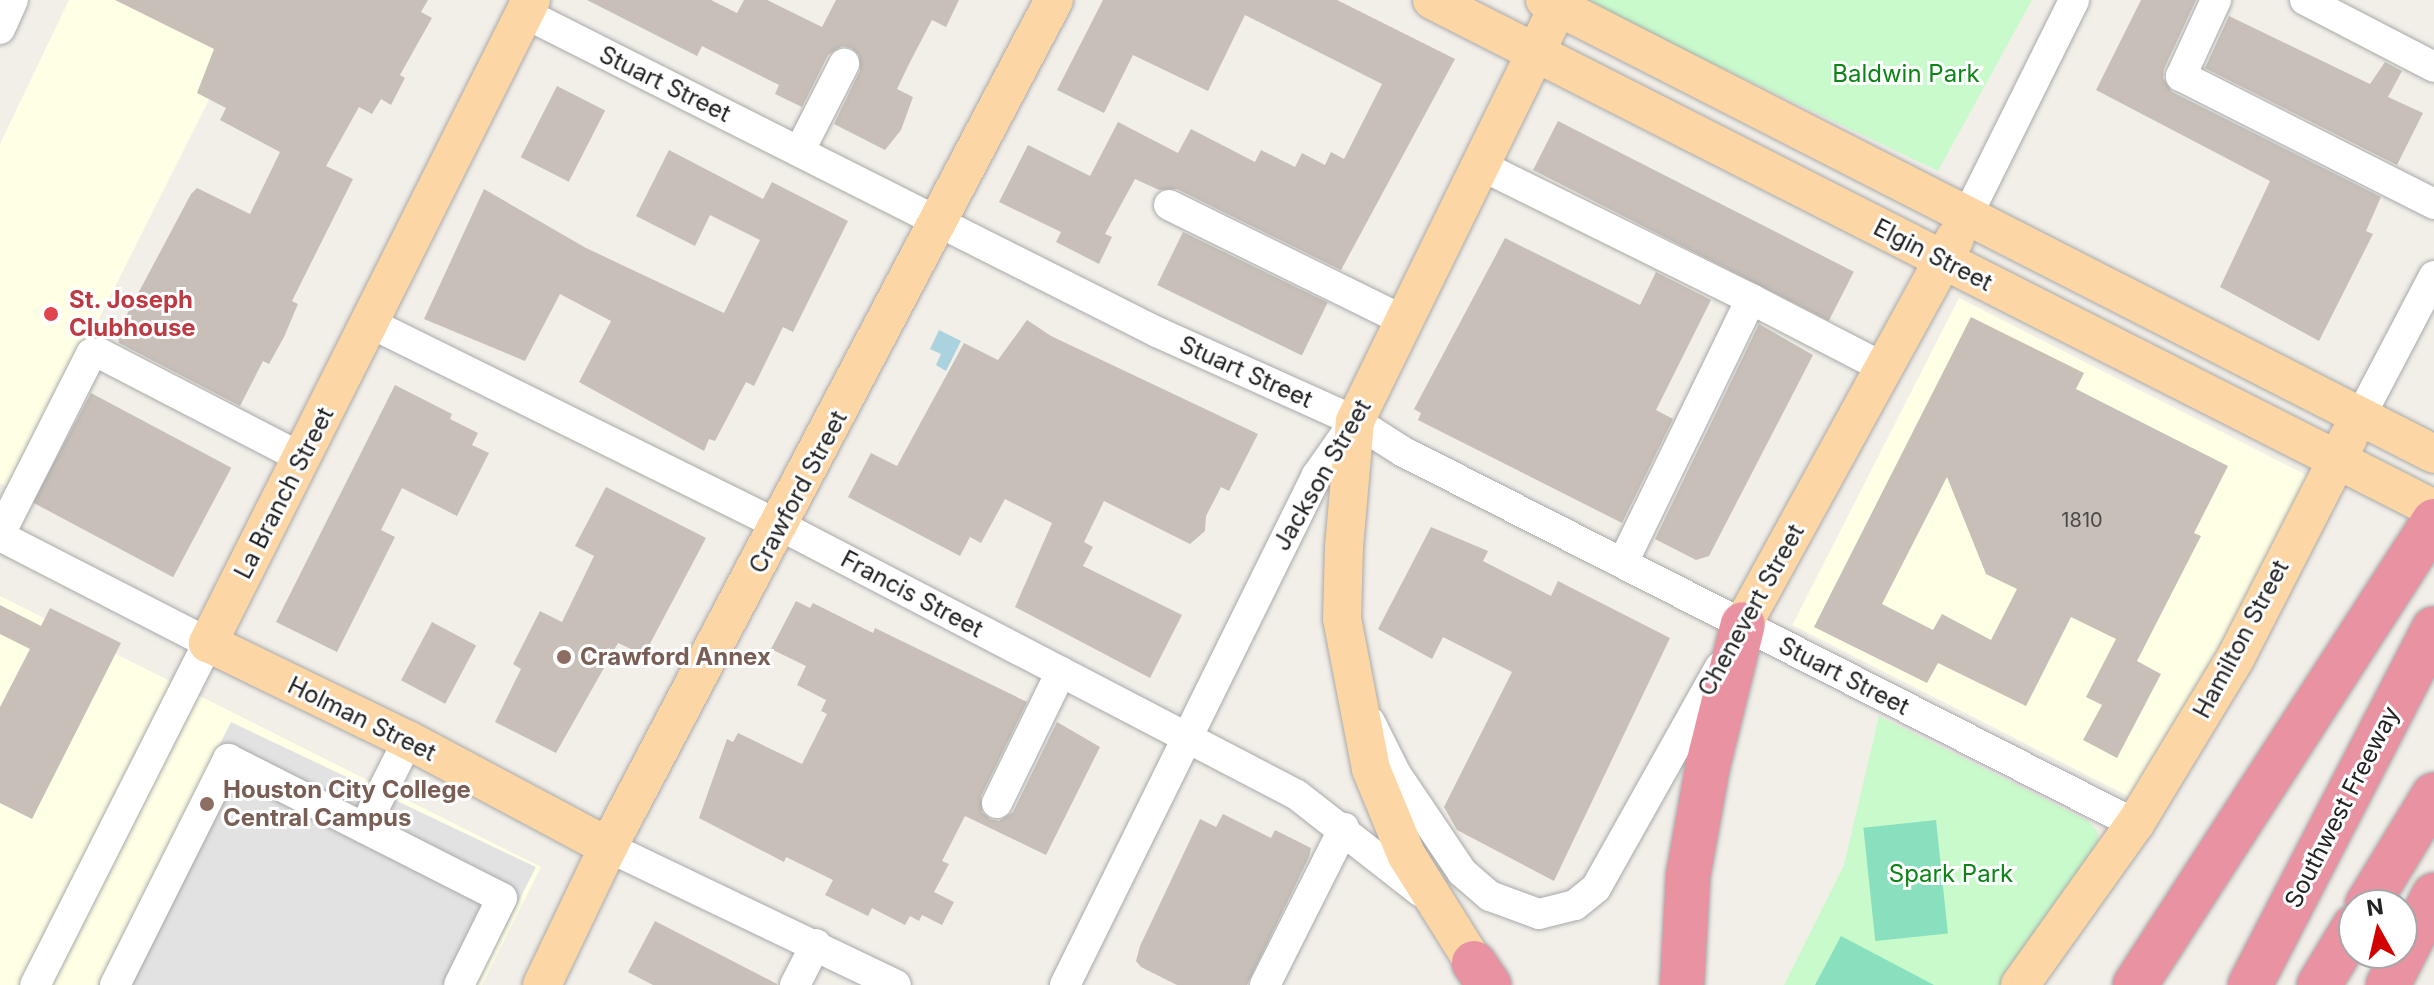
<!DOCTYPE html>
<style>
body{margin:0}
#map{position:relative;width:2434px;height:985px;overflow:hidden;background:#f2efe9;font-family:Inter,sans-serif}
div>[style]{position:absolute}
.education>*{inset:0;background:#ffffe5;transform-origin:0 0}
.park>*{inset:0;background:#c8facc}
.pitch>*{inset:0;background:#88e0be;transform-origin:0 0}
.parking>*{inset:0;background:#e2e2e2}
.water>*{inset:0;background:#aad3df}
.building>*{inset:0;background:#c7bfb8;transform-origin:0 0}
.roads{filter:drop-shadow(0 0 2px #a9a9a9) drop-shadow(0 0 2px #a9a9a9)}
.minor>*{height:30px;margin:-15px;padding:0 15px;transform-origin:15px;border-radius:15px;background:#fff}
.major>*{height:38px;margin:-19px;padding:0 19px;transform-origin:19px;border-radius:19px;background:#fcd6a4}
.highway>*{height:44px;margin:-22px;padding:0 22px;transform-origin:22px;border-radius:22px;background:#e892a2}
.dots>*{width:22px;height:22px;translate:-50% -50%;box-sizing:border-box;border:4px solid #fff;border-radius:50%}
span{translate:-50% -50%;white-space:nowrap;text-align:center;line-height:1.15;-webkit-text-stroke:6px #fff;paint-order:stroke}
.number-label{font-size:20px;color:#4b4948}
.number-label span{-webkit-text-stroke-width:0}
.park-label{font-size:24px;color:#0c8416}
.street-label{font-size:24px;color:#222}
.health-label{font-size:24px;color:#be3a42;font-weight:700}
.left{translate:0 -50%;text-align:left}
.education-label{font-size:24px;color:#785e54;font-weight:700}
.north{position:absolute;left:2338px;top:889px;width:80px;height:80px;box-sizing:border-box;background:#fff;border:2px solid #a7a7a7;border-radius:50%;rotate:352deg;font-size:22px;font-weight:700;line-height:32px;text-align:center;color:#222}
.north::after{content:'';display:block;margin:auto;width:28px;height:36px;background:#d40000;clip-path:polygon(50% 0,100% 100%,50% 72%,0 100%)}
</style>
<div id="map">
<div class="education">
<i style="clip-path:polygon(69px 0,259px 0,13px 490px,0 483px,0 144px)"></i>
<i style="left:1959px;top:298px;width:393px;height:367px;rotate:27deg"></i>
<i style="clip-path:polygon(0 596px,541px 867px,482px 985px,0 985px)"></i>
</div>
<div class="park">
<i style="clip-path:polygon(1580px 0,2032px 0,1938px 171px)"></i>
<i style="clip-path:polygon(1879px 716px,2088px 821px,2098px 832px,2098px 847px,2003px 985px,1784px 985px,1844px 865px)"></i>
</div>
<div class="pitch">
<i style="left:1936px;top:820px;width:114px;height:73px;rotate:84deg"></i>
<i style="clip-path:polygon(1841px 936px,1934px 985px,1815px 985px)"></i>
</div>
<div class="parking">
<i style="clip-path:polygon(231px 722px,536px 867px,476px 985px,98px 985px)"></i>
</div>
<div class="water">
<i style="clip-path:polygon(939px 330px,961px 341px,946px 371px,936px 365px,941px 354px,930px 349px)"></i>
</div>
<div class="building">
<i style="clip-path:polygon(115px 0,428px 0,421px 12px,432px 18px,400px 75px,405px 78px,391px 105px,381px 99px,372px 114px,359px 107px,326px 166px,353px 179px,292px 301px,298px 304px,284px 337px,269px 364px,263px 361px,240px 406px,119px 343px,117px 333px,191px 194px,197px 188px,250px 214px,280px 152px,220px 120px,226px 108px,197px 93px,214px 49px)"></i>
<i style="clip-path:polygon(587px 0,711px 0,737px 13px,744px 0,767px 0,822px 27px,836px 0,959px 0,946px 27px,932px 20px,910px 62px,897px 89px,913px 97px,901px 130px,885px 150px,834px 124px,860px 71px,859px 55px,851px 48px,842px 46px,828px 55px,802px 107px,775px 94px,779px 85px,702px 46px,697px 56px)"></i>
<i style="clip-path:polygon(1103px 0,1337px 0,1455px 59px,1341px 270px,1177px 189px,1159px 190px,1135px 179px,1105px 234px,1112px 237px,1099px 264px,1056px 242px,1061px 232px,999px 202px,1028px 145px,1090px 176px,1118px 122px,1178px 153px,1191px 129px,1255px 162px,1261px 150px,1295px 167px,1302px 153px,1325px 165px,1331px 152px,1344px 159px,1382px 84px,1245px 15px,1208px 91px,1133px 55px,1104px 113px,1057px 90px)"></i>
<i style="clip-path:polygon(2141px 0,2196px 0,2164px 69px,2163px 78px,2172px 92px,2381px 197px,2366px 231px,2373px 234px,2319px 341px,2220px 287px,2270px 181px,2096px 90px)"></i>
<i style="clip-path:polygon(2229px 16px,2370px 84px,2385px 62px,2402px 71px,2388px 97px,2423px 113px,2397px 165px,2205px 68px)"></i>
<i style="left:557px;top:86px;width:54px;height:80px;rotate:27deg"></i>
<i style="left:1558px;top:121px;width:332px;height:55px;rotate:27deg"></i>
<i style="clip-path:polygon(669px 150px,763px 199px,772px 182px,848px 221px,793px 332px,783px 327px,754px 386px,746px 382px,715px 441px,709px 439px,704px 451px,579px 382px,611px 321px,560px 294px,525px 361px,424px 319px,484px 189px,586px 248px,724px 313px,760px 240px,710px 215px,695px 246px,636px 216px)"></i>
<i style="left:1183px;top:232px;width:161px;height:59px;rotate:26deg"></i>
<i style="clip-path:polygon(1505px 238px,1640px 305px,1656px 272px,1711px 300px,1656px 410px,1673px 419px,1622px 523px,1418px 420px,1421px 413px,1414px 409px)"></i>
<i style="clip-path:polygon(evenodd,1971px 317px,2084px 373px,2076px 389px,2228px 466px,2194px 533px,2201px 536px,2137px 661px,2161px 674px,2117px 758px,2083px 740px,2102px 705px,2086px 697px,2116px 639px,2071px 617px,2026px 706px,1938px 663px,1927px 683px,1814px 627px,1971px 317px,1947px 477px,1986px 574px,2017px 589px,1991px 640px,1942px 614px,1933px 630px,1882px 604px,1947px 477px)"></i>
<i style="clip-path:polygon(1027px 320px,1051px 336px,1258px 434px,1229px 491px,1221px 487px,1206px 516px,1205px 531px,1190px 544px,1104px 501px,1084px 542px,1093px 547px,1083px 566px,1182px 615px,1150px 678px,1015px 607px,1052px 523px,1005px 499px,981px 543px,970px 537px,960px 556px,848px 497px,871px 453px,897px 466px,964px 343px,998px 360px)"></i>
<i style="clip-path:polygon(1759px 324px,1813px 355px,1709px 556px,1696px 560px,1655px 539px)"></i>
<i style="clip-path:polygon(395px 385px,452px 414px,450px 419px,478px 433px,472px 445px,489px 453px,457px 516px,402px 488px,381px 530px,395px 537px,337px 652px,276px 622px)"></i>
<i style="left:91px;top:393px;width:159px;height:124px;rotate:28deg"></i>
<i style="clip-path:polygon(606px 487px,706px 538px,644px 655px,618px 643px,556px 753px,495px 722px,521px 669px,513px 664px,540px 611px,562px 622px,594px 556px,575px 546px)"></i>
<i style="clip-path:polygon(1431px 527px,1488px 551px,1483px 561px,1551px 596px,1558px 581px,1670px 638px,1554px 881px,1457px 830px,1444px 807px,1512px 672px,1443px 637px,1432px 659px,1378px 629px)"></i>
<i style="clip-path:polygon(796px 601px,810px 608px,813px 603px,873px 633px,875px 628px,1027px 702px,981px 796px,982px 812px,990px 819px,999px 821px,1013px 812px,1057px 722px,1100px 747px,1046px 855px,965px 816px,942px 861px,949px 864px,934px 892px,954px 902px,942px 925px,922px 915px,919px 921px,910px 916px,905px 925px,872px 908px,868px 916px,825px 895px,833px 880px,786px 857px,784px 862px,699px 818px,727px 739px,733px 742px,738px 733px,802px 764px,827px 714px,821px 711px,826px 700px,797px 685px,806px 666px,771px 649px)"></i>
<i style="clip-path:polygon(0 605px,41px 626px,50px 608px,121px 643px,32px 819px,0 803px,0 707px,30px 649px,0 634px)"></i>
<i style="left:432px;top:622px;width:50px;height:66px;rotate:28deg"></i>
<i style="clip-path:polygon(1223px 814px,1271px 838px,1275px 830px,1311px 848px,1309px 857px,1247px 985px,1177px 985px,1141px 967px,1136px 961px,1140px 946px,1200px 819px,1216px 827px)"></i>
<i style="clip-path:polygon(655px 921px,777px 984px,777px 985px,653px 985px,628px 972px)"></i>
</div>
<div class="roads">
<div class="minor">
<i style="left:2216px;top:0;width:84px;rotate:114.7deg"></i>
<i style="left:2181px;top:76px;width:284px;rotate:26.8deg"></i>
<i style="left:2305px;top:0;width:145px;rotate:27.4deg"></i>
<i style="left:524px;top:13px;width:709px;rotate:26.75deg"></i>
<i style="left:1157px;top:332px;width:217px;rotate:24.2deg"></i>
<i style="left:1355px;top:421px;width:56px;rotate:32.6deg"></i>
<i style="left:1402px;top:451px;width:822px;rotate:26.97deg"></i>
<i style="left:0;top:29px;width:32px;rotate:-66deg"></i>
<i style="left:800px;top:150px;width:97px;rotate:-62.9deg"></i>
<i style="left:1480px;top:165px;width:302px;rotate:26.3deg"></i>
<i style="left:1751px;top:299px;width:293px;rotate:115.9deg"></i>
<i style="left:1169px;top:205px;width:263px;rotate:26.2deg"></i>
<i style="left:1968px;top:214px;width:239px;rotate:-63.6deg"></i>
<i style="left:1751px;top:299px;width:150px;rotate:27.4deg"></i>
<i style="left:370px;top:323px;width:458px;rotate:26.3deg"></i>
<i style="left:781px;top:526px;width:582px;rotate:27.53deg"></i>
<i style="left:1297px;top:795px;width:157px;rotate:38deg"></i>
<i style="left:2361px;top:415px;width:157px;rotate:-62.3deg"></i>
<i style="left:0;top:534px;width:202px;rotate:-63.2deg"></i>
<i style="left:91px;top:354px;width:10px"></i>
<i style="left:101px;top:354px;width:226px;rotate:27.4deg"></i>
<i style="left:0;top:536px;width:234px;rotate:27.2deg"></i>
<i style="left:208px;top:643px;width:383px;rotate:116.8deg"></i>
<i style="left:1370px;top:722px;width:58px;rotate:63.4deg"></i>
<i style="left:1396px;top:774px;width:118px;rotate:56deg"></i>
<i style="left:1462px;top:872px;width:37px;rotate:41deg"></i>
<i style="left:1490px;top:896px;width:52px;rotate:20.2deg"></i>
<i style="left:1539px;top:914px;width:37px;rotate:-14deg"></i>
<i style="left:1575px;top:905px;width:27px;rotate:-39deg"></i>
<i style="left:1596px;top:888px;width:253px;rotate:-60.7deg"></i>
<i style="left:997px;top:803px;width:146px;rotate:-64deg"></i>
<i style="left:364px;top:828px;width:98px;rotate:-63.4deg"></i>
<i style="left:608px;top:847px;width:319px;rotate:25.6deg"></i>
<i style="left:115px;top:985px;width:253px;rotate:-63.4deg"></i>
<i style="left:228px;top:759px;width:307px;rotate:26.9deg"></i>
<i style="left:502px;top:898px;width:97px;rotate:116.3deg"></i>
<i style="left:795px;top:985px;width:46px;rotate:-62.9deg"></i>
<i style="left:1065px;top:985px;width:569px;rotate:-63.71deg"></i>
<i style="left:1317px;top:475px;width:66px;rotate:-54.9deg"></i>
<i style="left:1265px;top:985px;width:176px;rotate:-63.3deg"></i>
</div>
<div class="major">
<i style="left:531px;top:0;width:720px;rotate:116.67deg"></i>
<i style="left:208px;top:643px;width:222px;rotate:25.9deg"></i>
<i style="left:408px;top:740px;width:227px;rotate:28.1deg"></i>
<i style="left:1432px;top:0;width:1124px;rotate:26.93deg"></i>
<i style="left:1545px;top:0;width:998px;rotate:27.05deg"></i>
<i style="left:1743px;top:624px;width:440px;rotate:-61.2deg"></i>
<i style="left:1474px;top:963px;width:128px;rotate:-122deg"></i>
<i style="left:1406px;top:854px;width:92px;rotate:-112.4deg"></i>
<i style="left:1371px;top:769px;width:153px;rotate:-100.9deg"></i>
<i style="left:1342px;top:619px;width:72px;rotate:-88.4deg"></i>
<i style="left:1344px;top:547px;width:126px;rotate:-85deg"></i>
<i style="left:1355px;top:421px;width:462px;rotate:-63.9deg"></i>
<i style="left:542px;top:985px;width:153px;rotate:-64.4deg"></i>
<i style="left:608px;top:847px;width:957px;rotate:-62.23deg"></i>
<i style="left:2020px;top:985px;width:198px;rotate:-54.5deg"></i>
<i style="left:2135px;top:824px;width:193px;rotate:-58.8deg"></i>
<i style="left:2235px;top:659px;width:250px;rotate:-62.9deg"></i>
</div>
<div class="highway">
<i style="left:2367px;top:905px;width:129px;rotate:-58.7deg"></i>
<i style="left:1474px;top:963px;width:27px;rotate:56deg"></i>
<i style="left:1682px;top:985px;width:109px;rotate:-86.8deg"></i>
<i style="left:1688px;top:876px;width:113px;rotate:-79.8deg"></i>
<i style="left:1708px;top:765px;width:145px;rotate:-76.1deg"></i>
<i style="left:2135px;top:985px;width:552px;rotate:-57.2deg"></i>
<i style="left:2250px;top:985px;width:401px;rotate:-62.7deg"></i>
<i style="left:2319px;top:985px;width:68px;rotate:-58.9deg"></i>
<i style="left:2388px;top:985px;width:101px;rotate:-62.9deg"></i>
</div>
</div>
<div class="dots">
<i style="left:51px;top:314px;background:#e0444e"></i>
<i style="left:564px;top:657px;background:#8d6e63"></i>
<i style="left:207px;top:804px;background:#8d6e63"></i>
</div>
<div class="number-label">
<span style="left:2082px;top:520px">1810</span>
</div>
<div class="park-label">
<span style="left:1906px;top:74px">Baldwin Park</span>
<span style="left:1951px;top:874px">Spark Park</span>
</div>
<div class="street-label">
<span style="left:665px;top:84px;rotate:26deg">Stuart Street</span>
<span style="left:1933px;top:255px;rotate:27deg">Elgin Street</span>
<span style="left:1246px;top:372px;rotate:24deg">Stuart Street</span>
<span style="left:1322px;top:475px;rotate:-60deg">Jackson Street</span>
<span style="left:798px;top:492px;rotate:-62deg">Crawford Street</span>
<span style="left:284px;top:493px;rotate:-63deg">La Branch Street</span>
<span style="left:912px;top:594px;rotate:28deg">Francis Street</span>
<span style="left:1751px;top:610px;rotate:-61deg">Chenevert Street</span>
<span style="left:2241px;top:639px;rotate:-62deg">Hamilton Street</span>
<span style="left:1844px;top:676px;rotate:27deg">Stuart Street</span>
<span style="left:362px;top:719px;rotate:26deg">Holman Street</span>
<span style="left:2342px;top:807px;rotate:-63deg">Southwest Freeway</span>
</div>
<div class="health-label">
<span class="left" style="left:69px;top:314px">St. Joseph<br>Clubhouse</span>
</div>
<div class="education-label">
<span class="left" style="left:580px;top:657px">Crawford Annex</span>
<span class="left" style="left:223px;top:804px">Houston City College<br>Central Campus</span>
</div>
<div class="north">N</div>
</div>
